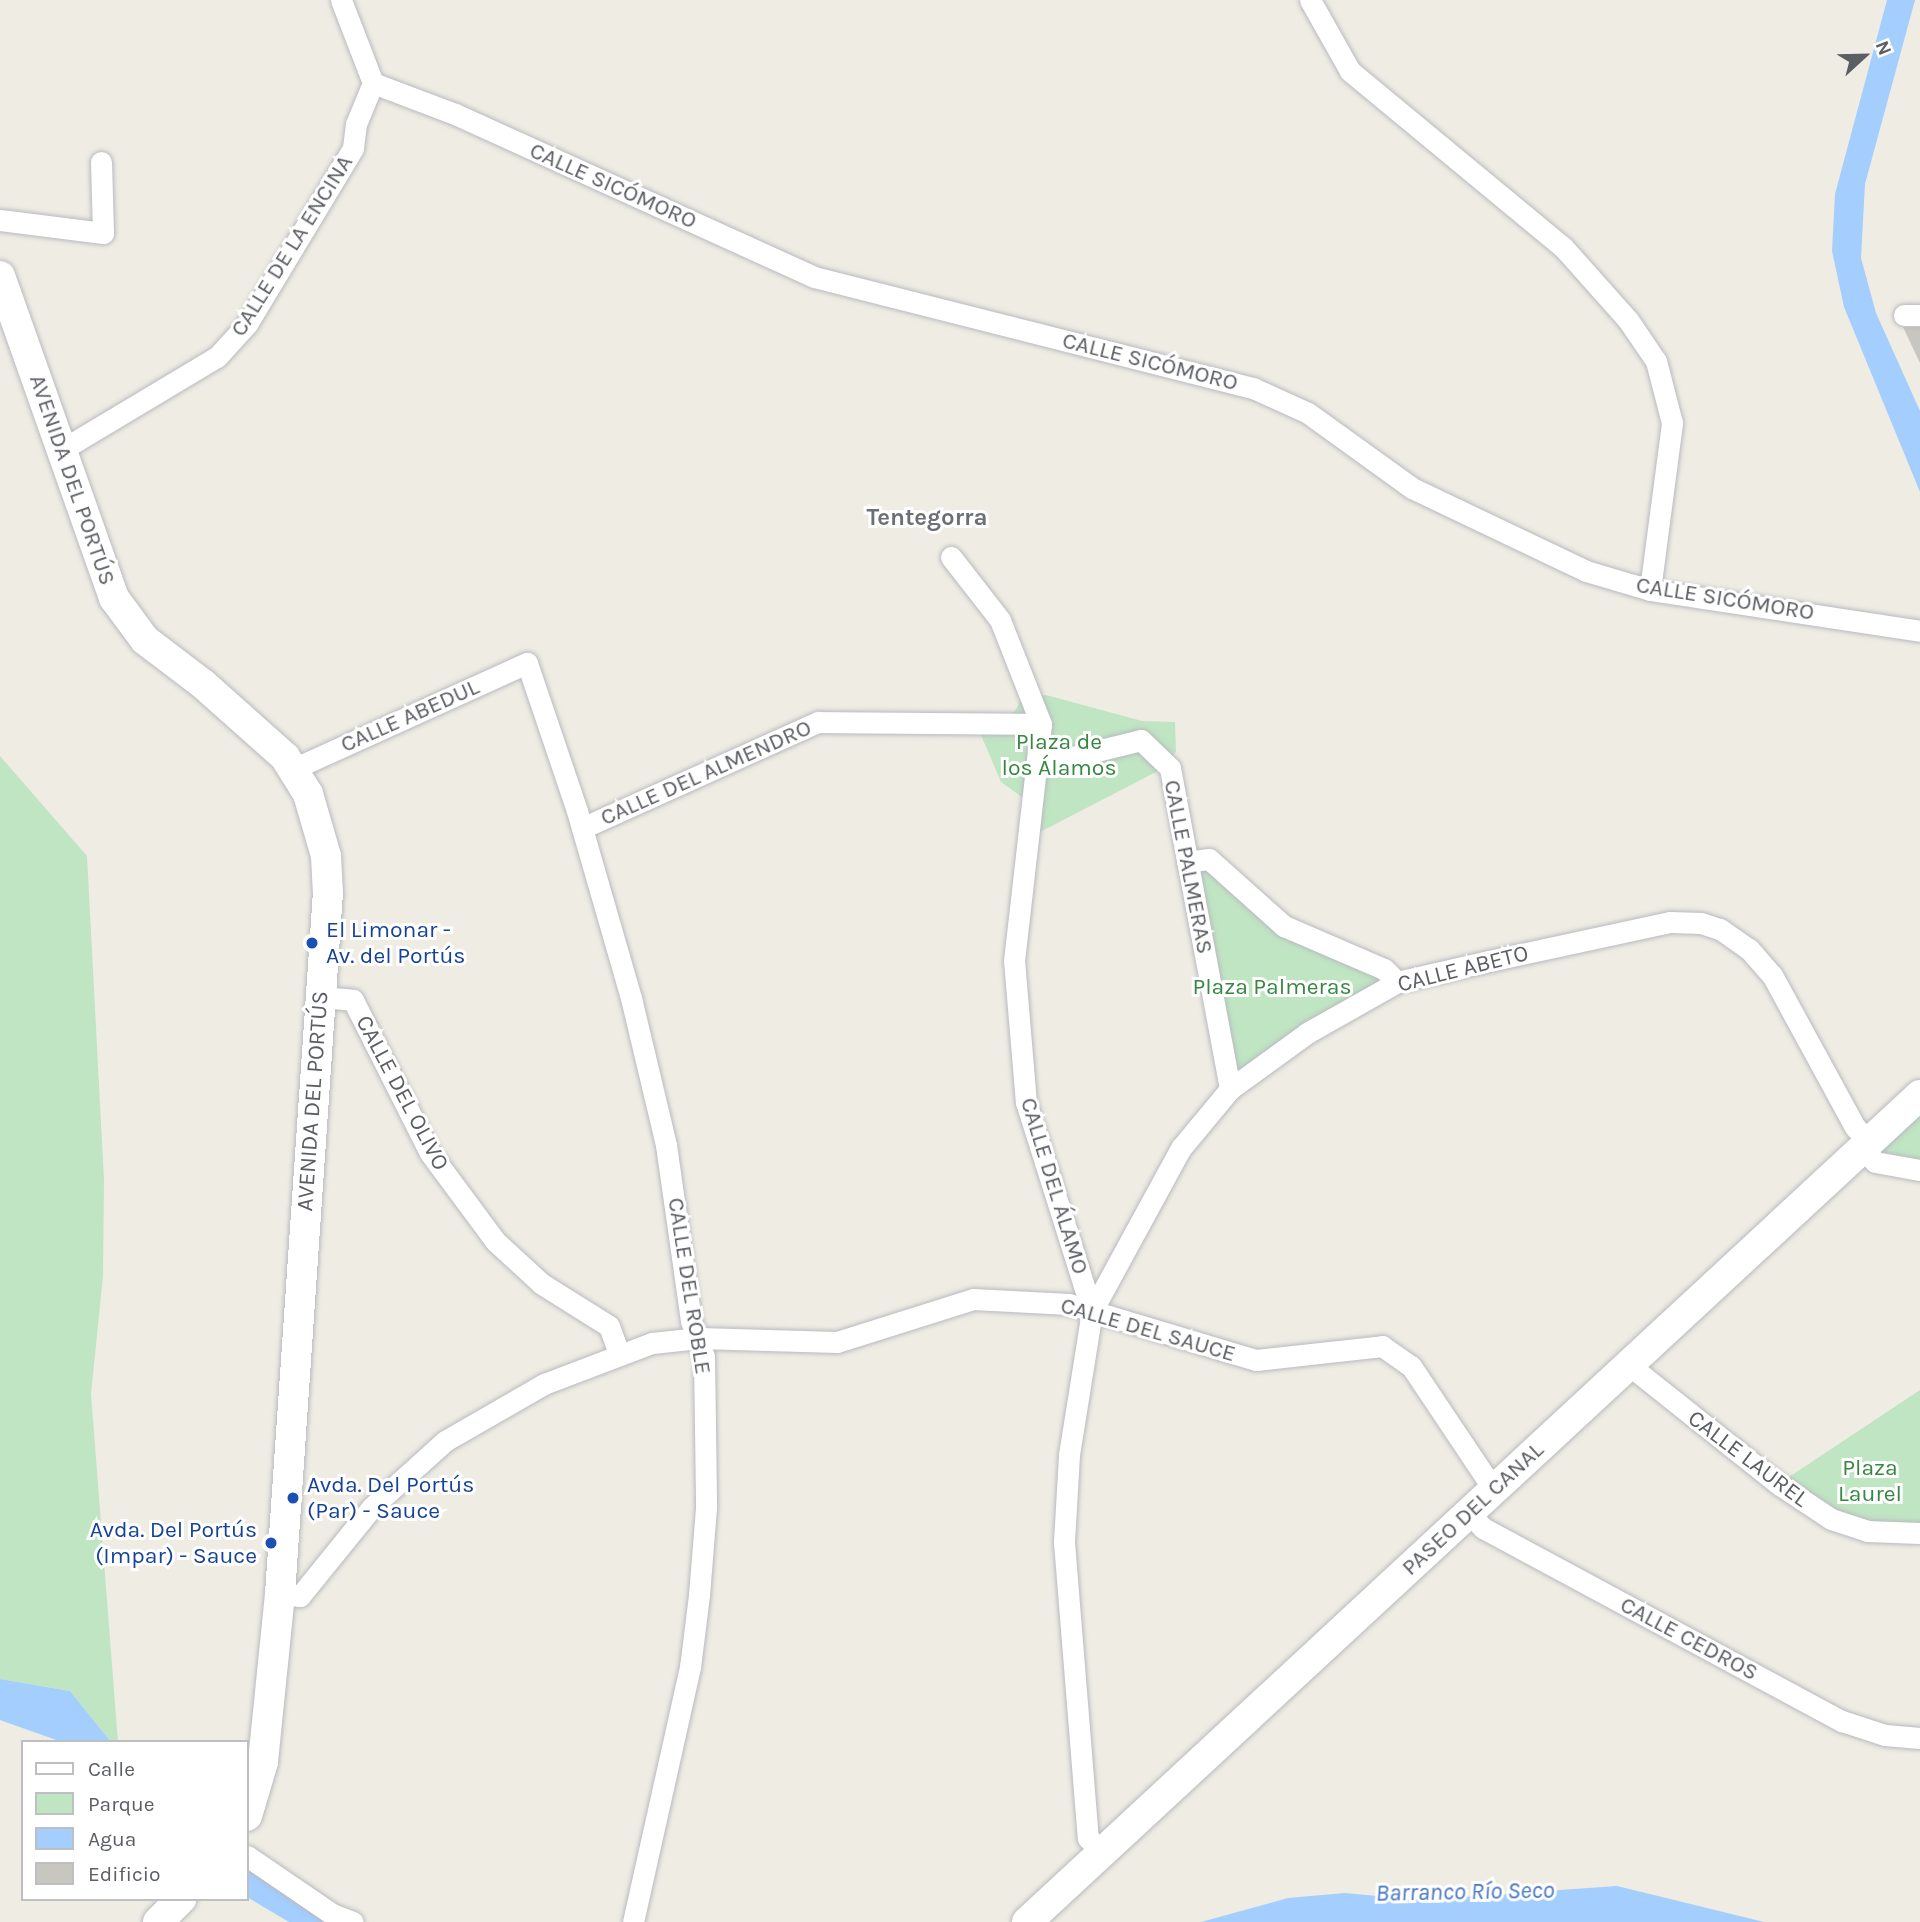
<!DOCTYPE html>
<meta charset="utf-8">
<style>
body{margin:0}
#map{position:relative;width:1920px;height:1922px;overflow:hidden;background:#eeece3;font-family:Karla,sans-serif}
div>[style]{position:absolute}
.green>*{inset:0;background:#c0e5c3}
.water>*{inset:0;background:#a3cefd}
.building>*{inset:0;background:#c8c6c0}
.roads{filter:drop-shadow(0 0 2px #b8babf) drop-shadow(0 0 2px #b8babf)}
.street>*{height:21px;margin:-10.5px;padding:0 10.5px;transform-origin:10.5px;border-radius:10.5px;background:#fff}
.secondary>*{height:30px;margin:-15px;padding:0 15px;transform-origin:15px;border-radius:15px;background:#fff}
.dots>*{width:19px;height:19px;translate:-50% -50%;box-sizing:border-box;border:4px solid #fff;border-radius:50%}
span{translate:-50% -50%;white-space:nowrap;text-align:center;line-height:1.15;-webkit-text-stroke:6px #fff;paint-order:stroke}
.street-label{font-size:23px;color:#5b5e63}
.park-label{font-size:23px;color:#378642}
.transit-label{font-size:23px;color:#164399}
.left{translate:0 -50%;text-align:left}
.right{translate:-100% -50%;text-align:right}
.neighbourhood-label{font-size:24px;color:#6c7075;font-weight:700}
.water-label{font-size:24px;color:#4676c1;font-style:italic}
.legend{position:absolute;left:21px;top:1740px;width:228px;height:161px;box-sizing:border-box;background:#fff;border:2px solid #bdbfc1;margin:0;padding:9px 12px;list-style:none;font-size:21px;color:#5b5e63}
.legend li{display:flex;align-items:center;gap:14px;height:35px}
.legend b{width:35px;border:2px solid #bdbfc1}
.north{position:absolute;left:1829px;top:21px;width:70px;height:70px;-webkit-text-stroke:5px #fff;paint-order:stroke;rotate:68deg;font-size:19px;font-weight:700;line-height:28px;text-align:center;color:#5b5e63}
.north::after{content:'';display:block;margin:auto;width:24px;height:32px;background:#5b5e63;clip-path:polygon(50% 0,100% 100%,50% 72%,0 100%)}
</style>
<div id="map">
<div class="green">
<i style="clip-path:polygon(1046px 695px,1142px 721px,1175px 722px,1176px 752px,1156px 772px,1040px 832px,1026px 800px,1001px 782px,981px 735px,1015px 711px,1022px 698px)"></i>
<i style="clip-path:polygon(0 756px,87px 856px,104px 1180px,103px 1276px,91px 1394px,118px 1742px,111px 1742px,70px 1691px,0 1679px)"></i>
<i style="clip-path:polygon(1209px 859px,1246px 895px,1397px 982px,1230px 1089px,1187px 862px)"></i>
<i style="clip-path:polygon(1920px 1095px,1920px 1170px,1863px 1148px)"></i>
<i style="clip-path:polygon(1920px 1390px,1920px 1533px,1867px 1531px,1786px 1479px)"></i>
</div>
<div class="water">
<i style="clip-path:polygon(1887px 0,1915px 0,1865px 184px,1861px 258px,1876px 313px,1920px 411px,1920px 492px,1844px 307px,1832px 251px,1835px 194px)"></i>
<i style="clip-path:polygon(0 1679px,70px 1691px,111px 1742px,62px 1742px,0 1720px)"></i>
<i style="clip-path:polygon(247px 1856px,332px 1922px,289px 1922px,247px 1897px)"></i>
<i style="clip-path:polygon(1617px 1886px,1764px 1922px,1201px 1922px,1288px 1898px,1345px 1893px,1420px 1900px)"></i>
</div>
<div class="building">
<i style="clip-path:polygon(1903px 327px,1920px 327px,1920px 363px)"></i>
</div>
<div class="roads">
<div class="street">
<i style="left:1310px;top:0;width:81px;rotate:60.6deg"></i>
<i style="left:1350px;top:71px;width:276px;rotate:39.6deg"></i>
<i style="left:1563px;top:247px;width:98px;rotate:48.3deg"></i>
<i style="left:1628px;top:320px;width:50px;rotate:55.7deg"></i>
<i style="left:1656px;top:361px;width:64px;rotate:75.5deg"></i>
<i style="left:1672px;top:423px;width:168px;rotate:97.5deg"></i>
<i style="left:373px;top:83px;width:88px;rotate:20.7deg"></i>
<i style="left:455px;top:114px;width:394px;rotate:24.4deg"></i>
<i style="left:814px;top:277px;width:453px;rotate:14.2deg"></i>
<i style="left:1253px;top:388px;width:60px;rotate:24.4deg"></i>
<i style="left:1308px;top:413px;width:128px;rotate:35.8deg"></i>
<i style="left:1412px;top:488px;width:193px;rotate:25.5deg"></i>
<i style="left:1586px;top:571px;width:67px;rotate:16.5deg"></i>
<i style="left:1650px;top:590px;width:273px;rotate:8.6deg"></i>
<i style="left:0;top:220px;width:104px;rotate:7.2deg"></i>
<i style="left:103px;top:233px;width:71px;rotate:-91.6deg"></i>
<i style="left:1904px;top:315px;width:16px"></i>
<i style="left:63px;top:449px;width:179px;rotate:-30.9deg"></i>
<i style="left:217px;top:357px;width:45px;rotate:-47.7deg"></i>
<i style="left:247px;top:324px;width:205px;rotate:-58.9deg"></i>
<i style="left:353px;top:148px;width:24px;rotate:-83deg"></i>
<i style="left:356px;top:124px;width:44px;rotate:-67.5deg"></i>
<i style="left:373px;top:83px;width:89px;rotate:-111.1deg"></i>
<i style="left:951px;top:557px;width:80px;rotate:52.1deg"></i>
<i style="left:1000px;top:620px;width:112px;rotate:68.5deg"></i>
<i style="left:1040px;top:765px;width:104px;rotate:-13.9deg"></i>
<i style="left:1141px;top:740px;width:40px;rotate:44deg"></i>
<i style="left:1170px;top:768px;width:327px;rotate:79.4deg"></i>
<i style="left:293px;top:769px;width:257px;rotate:-24.4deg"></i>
<i style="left:527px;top:663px;width:156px;rotate:71.3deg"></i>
<i style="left:577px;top:811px;width:195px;rotate:73.9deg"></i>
<i style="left:631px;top:998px;width:151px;rotate:76.6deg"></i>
<i style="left:666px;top:1145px;width:178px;rotate:81.9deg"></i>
<i style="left:691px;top:1321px;width:37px;rotate:70deg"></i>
<i style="left:704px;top:1356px;width:152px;rotate:89.2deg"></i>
<i style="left:706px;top:1508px;width:87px;rotate:94.6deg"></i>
<i style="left:699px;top:1595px;width:73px;rotate:97.1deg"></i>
<i style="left:690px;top:1667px;width:261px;rotate:102.6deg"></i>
<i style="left:582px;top:828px;width:259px;rotate:-24.2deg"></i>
<i style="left:818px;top:722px;width:223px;rotate:0.5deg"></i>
<i style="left:1041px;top:724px;width:238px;rotate:96.5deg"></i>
<i style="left:1014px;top:960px;width:143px;rotate:85.2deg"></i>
<i style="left:1026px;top:1102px;width:219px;rotate:72.5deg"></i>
<i style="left:1092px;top:1311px;width:146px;rotate:99.1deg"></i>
<i style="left:1069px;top:1455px;width:87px;rotate:93.3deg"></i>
<i style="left:1064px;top:1542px;width:297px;rotate:85.4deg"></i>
<i style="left:1088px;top:1838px;width:20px;rotate:45deg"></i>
<i style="left:1187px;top:862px;width:22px;rotate:-8deg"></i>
<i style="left:1209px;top:859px;width:101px;rotate:41.8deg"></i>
<i style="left:1284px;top:926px;width:109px;rotate:23.3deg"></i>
<i style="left:1384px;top:969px;width:18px;rotate:45deg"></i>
<i style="left:321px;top:997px;width:32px;rotate:5deg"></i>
<i style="left:353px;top:1000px;width:171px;rotate:63.3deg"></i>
<i style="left:430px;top:1153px;width:109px;rotate:53.5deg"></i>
<i style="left:495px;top:1241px;width:64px;rotate:42.5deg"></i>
<i style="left:542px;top:1284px;width:79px;rotate:32.1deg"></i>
<i style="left:609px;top:1326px;width:29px;rotate:70deg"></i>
<i style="left:1863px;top:1148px;width:18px;rotate:49deg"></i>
<i style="left:1875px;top:1162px;width:46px;rotate:10.1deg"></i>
<i style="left:1092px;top:1311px;width:186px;rotate:-61.4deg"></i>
<i style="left:1181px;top:1148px;width:77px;rotate:-50.3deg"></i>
<i style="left:1230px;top:1089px;width:95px;rotate:-36deg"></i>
<i style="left:1307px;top:1033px;width:103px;rotate:-29.5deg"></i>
<i style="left:1397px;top:982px;width:94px;rotate:-12.9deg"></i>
<i style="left:1489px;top:961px;width:185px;rotate:-12.2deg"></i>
<i style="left:1670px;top:922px;width:31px;rotate:2deg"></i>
<i style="left:1701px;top:923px;width:20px;rotate:18deg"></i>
<i style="left:1720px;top:929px;width:35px;rotate:35deg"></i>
<i style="left:1749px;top:949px;width:35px;rotate:49deg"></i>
<i style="left:1772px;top:975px;width:173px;rotate:61.4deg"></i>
<i style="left:1855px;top:1127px;width:21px;rotate:47deg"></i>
<i style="left:1629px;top:1365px;width:193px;rotate:38.5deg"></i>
<i style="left:1780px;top:1485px;width:61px;rotate:33.7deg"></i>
<i style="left:1831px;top:1519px;width:38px;rotate:18deg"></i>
<i style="left:1867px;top:1531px;width:53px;rotate:2.2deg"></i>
<i style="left:1469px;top:1513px;width:21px;rotate:47deg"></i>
<i style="left:1483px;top:1528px;width:408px;rotate:28.3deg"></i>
<i style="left:1842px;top:1721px;width:45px;rotate:18deg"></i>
<i style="left:1885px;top:1735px;width:35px;rotate:5deg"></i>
<i style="left:280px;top:1594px;width:20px;rotate:6deg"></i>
<i style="left:300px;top:1596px;width:114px;rotate:-51deg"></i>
<i style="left:372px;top:1507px;width:98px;rotate:-42.1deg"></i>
<i style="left:445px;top:1441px;width:114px;rotate:-29.9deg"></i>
<i style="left:544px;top:1384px;width:116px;rotate:-20.8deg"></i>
<i style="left:652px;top:1343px;width:47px;rotate:-6.1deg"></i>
<i style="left:699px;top:1338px;width:138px;rotate:1.7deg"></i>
<i style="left:837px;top:1342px;width:143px;rotate:-17.5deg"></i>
<i style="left:973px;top:1299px;width:96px;rotate:3deg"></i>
<i style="left:1069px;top:1304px;width:195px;rotate:16.7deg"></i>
<i style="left:1256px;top:1360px;width:127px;rotate:-6.3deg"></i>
<i style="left:1382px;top:1346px;width:35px;rotate:35deg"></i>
<i style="left:1411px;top:1366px;width:149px;rotate:56.2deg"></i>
<i style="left:247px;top:1856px;width:103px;rotate:34.3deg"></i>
<i style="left:332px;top:1914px;width:22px;rotate:21deg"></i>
</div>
<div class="secondary">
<i style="left:0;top:276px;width:342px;rotate:70.5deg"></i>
<i style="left:114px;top:598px;width:52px;rotate:53.6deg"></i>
<i style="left:145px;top:640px;width:73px;rotate:37.2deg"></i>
<i style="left:203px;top:684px;width:110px;rotate:41.7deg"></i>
<i style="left:285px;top:757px;width:44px;rotate:58.1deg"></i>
<i style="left:308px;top:794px;width:65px;rotate:73.8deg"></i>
<i style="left:326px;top:856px;width:36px;rotate:87deg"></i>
<i style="left:328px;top:892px;width:704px;rotate:93.91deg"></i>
<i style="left:280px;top:1594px;width:169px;rotate:95.8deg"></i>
<i style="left:263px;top:1762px;width:56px;rotate:106.5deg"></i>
<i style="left:158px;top:1922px;width:33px;rotate:-45deg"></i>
<i style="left:1027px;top:1922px;width:1217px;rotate:-42.8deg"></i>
</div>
</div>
<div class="dots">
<i style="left:312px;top:943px;background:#1a4fb4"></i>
<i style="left:293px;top:1498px;background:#1a4fb4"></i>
<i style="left:271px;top:1543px;background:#1a4fb4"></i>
</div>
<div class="street-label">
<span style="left:613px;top:186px;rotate:24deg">CALLE SICÓMORO</span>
<span style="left:292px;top:246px;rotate:-58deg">CALLE DE LA ENCINA</span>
<span style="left:1150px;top:362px;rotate:14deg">CALLE SICÓMORO</span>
<span style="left:72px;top:480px;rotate:71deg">AVENIDA DEL PORTÚS</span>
<span style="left:1725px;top:599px;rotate:9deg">CALLE SICÓMORO</span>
<span style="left:410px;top:716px;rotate:-24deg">CALLE ABEDUL</span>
<span style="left:706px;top:773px;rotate:-24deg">CALLE DEL ALMENDRO</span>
<span style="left:1188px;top:867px;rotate:79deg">CALLE PALMERAS</span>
<span style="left:1463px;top:969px;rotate:-14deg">CALLE ABETO</span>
<span style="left:402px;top:1093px;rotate:62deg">CALLE DEL OLIVO</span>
<span style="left:313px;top:1101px;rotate:-86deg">AVENIDA DEL PORTÚS</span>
<span style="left:1054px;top:1186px;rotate:73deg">CALLE DEL ÁLAMO</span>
<span style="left:689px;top:1286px;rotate:81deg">CALLE DEL ROBLE</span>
<span style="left:1148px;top:1330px;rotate:16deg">CALLE DEL SAUCE</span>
<span style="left:1748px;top:1459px;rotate:37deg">CALLE LAUREL</span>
<span style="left:1473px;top:1509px;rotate:-43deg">PASEO DEL CANAL</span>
<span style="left:1689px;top:1639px;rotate:28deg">CALLE CEDROS</span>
</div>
<div class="park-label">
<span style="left:1059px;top:755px">Plaza de<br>los Álamos</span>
<span style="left:1272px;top:987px">Plaza Palmeras</span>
<span style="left:1870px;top:1481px">Plaza<br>Laurel</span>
</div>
<div class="transit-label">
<span class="left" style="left:326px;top:943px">El Limonar -<br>Av. del Portús</span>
<span class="left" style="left:307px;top:1498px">Avda. Del Portús<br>(Par) - Sauce</span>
<span class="right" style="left:257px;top:1543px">Avda. Del Portús<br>(Impar) - Sauce</span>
</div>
<div class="neighbourhood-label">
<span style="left:927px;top:518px">Tentegorra</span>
</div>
<div class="water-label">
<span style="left:1465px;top:1892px;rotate:-1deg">Barranco Río Seco</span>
</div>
<ul class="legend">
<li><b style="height:9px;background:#fff"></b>Calle</li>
<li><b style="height:19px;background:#c0e5c3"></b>Parque</li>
<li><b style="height:19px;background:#a3cefd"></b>Agua</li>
<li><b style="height:19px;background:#c8c6c0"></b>Edificio</li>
</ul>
<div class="north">N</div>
</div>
